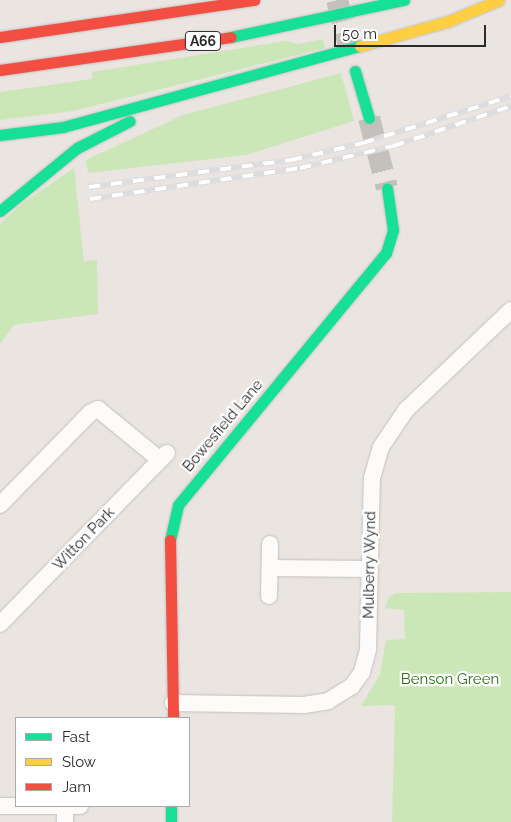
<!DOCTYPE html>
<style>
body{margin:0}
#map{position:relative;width:511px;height:822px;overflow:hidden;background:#eae5e0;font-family:Raleway,sans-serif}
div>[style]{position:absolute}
.green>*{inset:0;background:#cce7b7}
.secondary-tunnel>*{height:22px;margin-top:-11px;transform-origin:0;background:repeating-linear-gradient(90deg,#c4c0bc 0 22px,transparent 0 33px)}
.roads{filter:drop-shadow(0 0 1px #c3c1c2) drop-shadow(0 0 1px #c3c1c2)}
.street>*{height:16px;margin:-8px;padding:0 8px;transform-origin:8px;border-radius:8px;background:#fcfbfa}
.fast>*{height:11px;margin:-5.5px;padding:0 5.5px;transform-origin:5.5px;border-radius:5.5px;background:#16e098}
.slow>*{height:11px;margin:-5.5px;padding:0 5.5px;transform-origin:5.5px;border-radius:5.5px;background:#ffcf43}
.jam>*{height:11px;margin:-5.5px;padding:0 5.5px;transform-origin:5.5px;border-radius:5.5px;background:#f24e42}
.rail>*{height:5.5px;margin-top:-2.75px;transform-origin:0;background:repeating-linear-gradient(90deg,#fff 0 11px,#dddddf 0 22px);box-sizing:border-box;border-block:1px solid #dddddf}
span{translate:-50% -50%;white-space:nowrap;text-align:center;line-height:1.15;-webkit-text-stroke:4.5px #fff;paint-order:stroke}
.shield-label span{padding:1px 4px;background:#fff;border:1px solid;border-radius:4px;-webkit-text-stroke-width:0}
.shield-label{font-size:14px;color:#2b2b2b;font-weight:700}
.street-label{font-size:15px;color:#2b2b2b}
.park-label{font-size:15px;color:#2a6e15}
.legend{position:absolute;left:15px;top:717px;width:175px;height:90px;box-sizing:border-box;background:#fff;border:1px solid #aaa;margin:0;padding:6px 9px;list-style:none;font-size:15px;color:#2b2b2b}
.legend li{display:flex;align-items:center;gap:10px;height:25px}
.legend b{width:25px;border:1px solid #aaa}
.scale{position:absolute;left:334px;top:25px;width:152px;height:22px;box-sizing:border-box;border:2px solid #2b2b2b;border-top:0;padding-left:6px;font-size:15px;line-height:18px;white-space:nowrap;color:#2b2b2b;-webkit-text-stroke:4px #fff;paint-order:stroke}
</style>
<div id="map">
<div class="green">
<i style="clip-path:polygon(323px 39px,325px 48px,73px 111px,0 120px,0 92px,92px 79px,92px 72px,286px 41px,298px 44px)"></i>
<i style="clip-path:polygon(341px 73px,354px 121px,246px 155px,88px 173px,86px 160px,183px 115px)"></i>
<i style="clip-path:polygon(74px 168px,84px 261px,97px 260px,98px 314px,14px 325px,0 344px,0 224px,23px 203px)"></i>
<i style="clip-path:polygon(511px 592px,511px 822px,392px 822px,395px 705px,361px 706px,380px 674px,386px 640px,405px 639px,404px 610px,385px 608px,389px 597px,396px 593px)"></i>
</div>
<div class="secondary-tunnel">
<i style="left:337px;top:0;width:66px;rotate:75.1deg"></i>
<i style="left:369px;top:118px;width:72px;rotate:75.6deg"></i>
</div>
<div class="roads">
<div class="street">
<i style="left:0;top:505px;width:129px;rotate:-45.6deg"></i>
<i style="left:90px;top:413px;width:9px;rotate:-27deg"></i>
<i style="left:98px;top:409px;width:80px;rotate:39.4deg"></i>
<i style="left:270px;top:568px;width:100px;rotate:0.6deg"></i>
<i style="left:269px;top:596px;width:52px;rotate:-88.9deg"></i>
<i style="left:0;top:624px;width:239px;rotate:-45.7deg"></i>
<i style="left:173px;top:703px;width:131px;rotate:0.9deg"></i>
<i style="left:304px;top:705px;width:24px;rotate:-9deg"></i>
<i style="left:328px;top:701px;width:28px;rotate:-32deg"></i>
<i style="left:352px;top:686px;width:17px;rotate:-54deg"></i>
<i style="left:362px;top:672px;width:24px;rotate:-75deg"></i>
<i style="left:368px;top:649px;width:171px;rotate:-88.7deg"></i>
<i style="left:372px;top:478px;width:32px;rotate:-74deg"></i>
<i style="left:381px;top:447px;width:45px;rotate:-56deg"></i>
<i style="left:406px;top:410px;width:145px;rotate:-43.6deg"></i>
<i style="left:0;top:806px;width:80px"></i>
<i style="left:65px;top:806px;width:16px;rotate:90deg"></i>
</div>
<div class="fast">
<i style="left:231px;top:37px;width:177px;rotate:-12.1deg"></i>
<i style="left:355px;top:71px;width:49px;rotate:73.4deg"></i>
<i style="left:0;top:135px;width:64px;rotate:-7.2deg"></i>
<i style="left:63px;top:127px;width:308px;rotate:-15.3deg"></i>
<i style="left:0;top:211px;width:99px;rotate:-39.3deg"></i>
<i style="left:77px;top:148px;width:59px;rotate:-27deg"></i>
<i style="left:170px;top:540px;width:36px;rotate:-77deg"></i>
<i style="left:178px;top:505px;width:327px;rotate:-50.5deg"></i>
<i style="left:386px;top:253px;width:24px;rotate:-73deg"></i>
<i style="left:393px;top:230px;width:42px;rotate:-98.1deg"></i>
<i style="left:171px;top:806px;width:16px;rotate:90deg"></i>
</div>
<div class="slow">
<i style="left:360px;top:46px;width:92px;rotate:-15.7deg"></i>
<i style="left:449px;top:21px;width:54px;rotate:-22.8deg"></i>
</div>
<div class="jam">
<i style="left:0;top:37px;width:257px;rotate:-8.3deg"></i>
<i style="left:0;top:70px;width:233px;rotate:-8.1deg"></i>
<i style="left:170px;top:540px;width:178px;rotate:89deg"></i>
</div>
</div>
<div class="rail">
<i style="left:89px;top:187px;width:204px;rotate:-7.6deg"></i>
<i style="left:291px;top:160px;width:74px;rotate:-13.3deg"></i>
<i style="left:363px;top:143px;width:155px;rotate:-17.6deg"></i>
<i style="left:90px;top:199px;width:212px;rotate:-8.4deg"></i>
<i style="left:300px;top:168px;width:96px;rotate:-13.3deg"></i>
<i style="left:393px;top:146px;width:125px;rotate:-18.7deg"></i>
</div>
<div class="shield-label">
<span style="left:203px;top:41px">A66</span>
</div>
<div class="street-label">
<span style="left:223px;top:426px;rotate:-50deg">Bowesfield Lane</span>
<span style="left:84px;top:539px;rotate:-46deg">Witton Park</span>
<span style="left:370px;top:565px;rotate:-89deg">Mulberry Wynd</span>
</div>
<div class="park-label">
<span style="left:450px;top:680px">Benson Green</span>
</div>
<ul class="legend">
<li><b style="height:6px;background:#16e098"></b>Fast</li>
<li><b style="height:6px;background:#ffcf43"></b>Slow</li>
<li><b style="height:6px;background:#f24e42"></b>Jam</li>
</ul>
<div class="scale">50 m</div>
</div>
